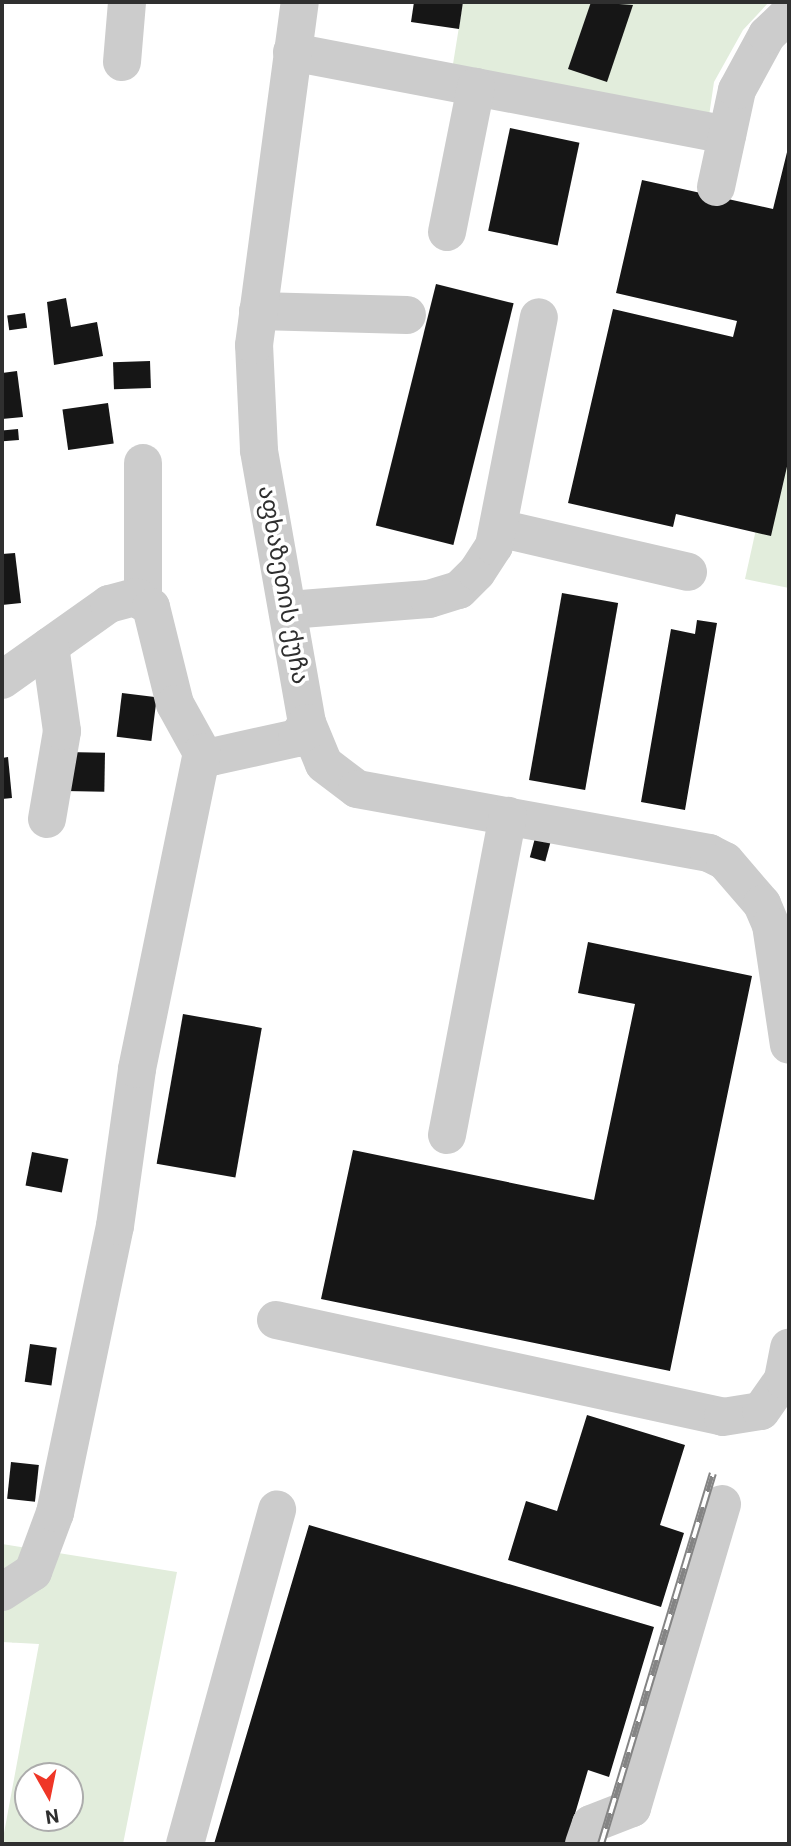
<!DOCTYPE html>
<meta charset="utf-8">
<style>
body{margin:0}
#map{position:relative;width:791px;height:1846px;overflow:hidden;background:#fff;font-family:Roboto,"Noto Sans Georgian",sans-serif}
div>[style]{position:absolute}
.green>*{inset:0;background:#e2eddc}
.building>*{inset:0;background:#161616;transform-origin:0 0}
.minor>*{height:38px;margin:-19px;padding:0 19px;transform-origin:19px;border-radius:19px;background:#ccc}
.rail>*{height:8px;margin-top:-4px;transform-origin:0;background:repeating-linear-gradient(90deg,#fff 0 16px,#848484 0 32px);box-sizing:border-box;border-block:2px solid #848484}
span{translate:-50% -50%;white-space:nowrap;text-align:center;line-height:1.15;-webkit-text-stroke:7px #fff;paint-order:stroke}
.street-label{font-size:24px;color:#2f2f2f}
.frame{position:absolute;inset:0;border:4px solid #2f2f2f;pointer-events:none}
.north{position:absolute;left:14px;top:1762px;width:70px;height:70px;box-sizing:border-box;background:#fff;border:2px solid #acacac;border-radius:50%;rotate:171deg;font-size:19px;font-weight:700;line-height:28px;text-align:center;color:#2f2f2f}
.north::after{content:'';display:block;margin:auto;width:24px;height:32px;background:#ef3627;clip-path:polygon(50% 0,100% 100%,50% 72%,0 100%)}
</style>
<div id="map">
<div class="green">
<i style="clip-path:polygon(463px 2px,769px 2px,743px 30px,714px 82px,709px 116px,453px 64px)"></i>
<i style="clip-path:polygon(789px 380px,789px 588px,745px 579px)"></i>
<i style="clip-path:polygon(evenodd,2px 1544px,177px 1572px,123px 1844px,2px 1844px,39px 1644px,2px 1642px,2px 1544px,28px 1776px,70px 1776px,70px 1818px,28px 1818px,28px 1776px)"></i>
</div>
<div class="building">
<i style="clip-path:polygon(414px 2px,463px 2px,459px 29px,411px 22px)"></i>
<i style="clip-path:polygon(591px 2px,633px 5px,607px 82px,568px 69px)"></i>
<i style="left:510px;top:128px;width:71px;height:105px;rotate:12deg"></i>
<i style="clip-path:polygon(789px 144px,789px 458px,771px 536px,676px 514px,673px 527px,568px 503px,613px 309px,733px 337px,737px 321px,616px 293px,642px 180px,773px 209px)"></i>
<i style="left:436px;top:284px;width:80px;height:249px;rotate:14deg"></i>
<i style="clip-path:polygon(66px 298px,71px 327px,97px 322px,103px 356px,54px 365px,47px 302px)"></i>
<i style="left:25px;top:313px;width:15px;height:18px;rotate:82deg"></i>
<i style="left:150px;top:361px;width:27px;height:37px;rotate:88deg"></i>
<i style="clip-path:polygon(17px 371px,23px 417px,2px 419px,2px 373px)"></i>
<i style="left:108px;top:403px;width:41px;height:46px;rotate:82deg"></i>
<i style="left:18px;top:429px;width:11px;height:16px;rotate:85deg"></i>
<i style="clip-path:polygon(15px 553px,21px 603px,2px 605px,2px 554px)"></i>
<i style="left:562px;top:593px;width:57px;height:190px;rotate:10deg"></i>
<i style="clip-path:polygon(697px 620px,717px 623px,685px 810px,641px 802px,671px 629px,695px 634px)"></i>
<i style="left:122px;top:693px;width:35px;height:44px;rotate:7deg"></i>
<i style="left:66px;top:752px;width:39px;height:39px;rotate:1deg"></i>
<i style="clip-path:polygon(8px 757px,12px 798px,2px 799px,2px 758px)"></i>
<i style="left:535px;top:838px;width:16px;height:20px;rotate:15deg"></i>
<i style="clip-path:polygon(588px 942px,752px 976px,670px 1371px,321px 1299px,353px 1150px,594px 1200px,635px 1004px,578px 993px)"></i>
<i style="left:183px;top:1014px;width:80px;height:152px;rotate:10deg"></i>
<i style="left:32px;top:1152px;width:37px;height:34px;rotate:11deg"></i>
<i style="left:30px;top:1344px;width:27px;height:38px;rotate:8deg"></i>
<i style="clip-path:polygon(587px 1415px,685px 1445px,660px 1525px,684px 1533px,661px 1607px,508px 1560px,526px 1501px,557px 1511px)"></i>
<i style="left:11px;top:1462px;width:28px;height:37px;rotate:6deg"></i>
<i style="clip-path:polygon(309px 1525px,654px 1627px,609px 1777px,588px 1770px,566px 1844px,214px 1844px)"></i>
</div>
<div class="minor">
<i style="left:292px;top:52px;width:443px;rotate:10.8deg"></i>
<i style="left:122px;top:62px;width:60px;rotate:-85.2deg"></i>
<i style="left:716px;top:187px;width:99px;rotate:-77.8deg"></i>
<i style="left:737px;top:90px;width:63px;rotate:-61.4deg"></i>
<i style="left:767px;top:35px;width:30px;rotate:-44deg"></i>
<i style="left:447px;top:232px;width:148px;rotate:-78.7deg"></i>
<i style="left:258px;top:311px;width:149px;rotate:1.5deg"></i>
<i style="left:143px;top:463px;width:139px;rotate:90deg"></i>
<i style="left:498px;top:528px;width:195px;rotate:13deg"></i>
<i style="left:289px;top:610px;width:140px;rotate:-4.5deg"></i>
<i style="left:429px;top:599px;width:31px;rotate:-17deg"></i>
<i style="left:459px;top:590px;width:25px;rotate:-45deg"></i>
<i style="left:477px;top:572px;width:31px;rotate:-57deg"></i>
<i style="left:494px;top:546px;width:233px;rotate:-78.9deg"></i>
<i style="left:2px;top:680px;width:131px;rotate:-35.4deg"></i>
<i style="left:109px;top:604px;width:28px;rotate:-15deg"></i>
<i style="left:136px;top:597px;width:18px;rotate:34deg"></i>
<i style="left:151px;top:607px;width:100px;rotate:76.1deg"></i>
<i style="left:175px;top:704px;width:56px;rotate:61.1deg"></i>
<i style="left:202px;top:753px;width:10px;rotate:24deg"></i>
<i style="left:211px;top:757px;width:88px;rotate:-12.5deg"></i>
<i style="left:297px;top:738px;width:18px;rotate:-56deg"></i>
<i style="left:307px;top:723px;width:277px;rotate:-100deg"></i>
<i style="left:259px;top:450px;width:105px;rotate:-92.7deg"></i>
<i style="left:254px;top:345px;width:346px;rotate:-82.4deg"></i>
<i style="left:307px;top:723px;width:44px;rotate:67.5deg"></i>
<i style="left:324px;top:764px;width:41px;rotate:37.1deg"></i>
<i style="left:357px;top:789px;width:358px;rotate:10.3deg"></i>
<i style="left:709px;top:853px;width:18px;rotate:27deg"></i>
<i style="left:725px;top:861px;width:57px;rotate:49.3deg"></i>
<i style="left:762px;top:904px;width:23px;rotate:67deg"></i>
<i style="left:771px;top:925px;width:121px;rotate:81.5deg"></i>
<i style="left:47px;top:819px;width:89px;rotate:-80.3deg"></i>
<i style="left:62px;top:731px;width:86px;rotate:-98deg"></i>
<i style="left:447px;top:1135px;width:325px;rotate:-79.2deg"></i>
<i style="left:276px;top:1320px;width:457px;rotate:12.2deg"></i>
<i style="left:723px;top:1417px;width:38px;rotate:-9deg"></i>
<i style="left:761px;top:1411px;width:39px;rotate:-55deg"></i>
<i style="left:783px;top:1379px;width:32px;rotate:-79deg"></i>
<i style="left:2px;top:1592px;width:37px;rotate:-33deg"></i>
<i style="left:33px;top:1572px;width:63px;rotate:-69.6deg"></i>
<i style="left:55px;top:1513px;width:293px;rotate:-78.2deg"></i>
<i style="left:115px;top:1226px;width:159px;rotate:-82deg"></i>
<i style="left:137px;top:1069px;width:323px;rotate:-78.4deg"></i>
<i style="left:185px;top:1844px;width:347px;rotate:-74.6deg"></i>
<i style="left:584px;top:1844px;width:21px;rotate:-71deg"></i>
<i style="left:591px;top:1824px;width:44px;rotate:-21.3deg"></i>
<i style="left:632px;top:1808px;width:317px;rotate:-73.5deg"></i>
</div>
<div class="rail">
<i style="left:601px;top:1844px;width:387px;rotate:-73.2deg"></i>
</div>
<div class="street-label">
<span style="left:283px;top:585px;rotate:80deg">აფხაზეთის ქუჩა</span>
</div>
<div class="frame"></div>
<div class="north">N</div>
</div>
